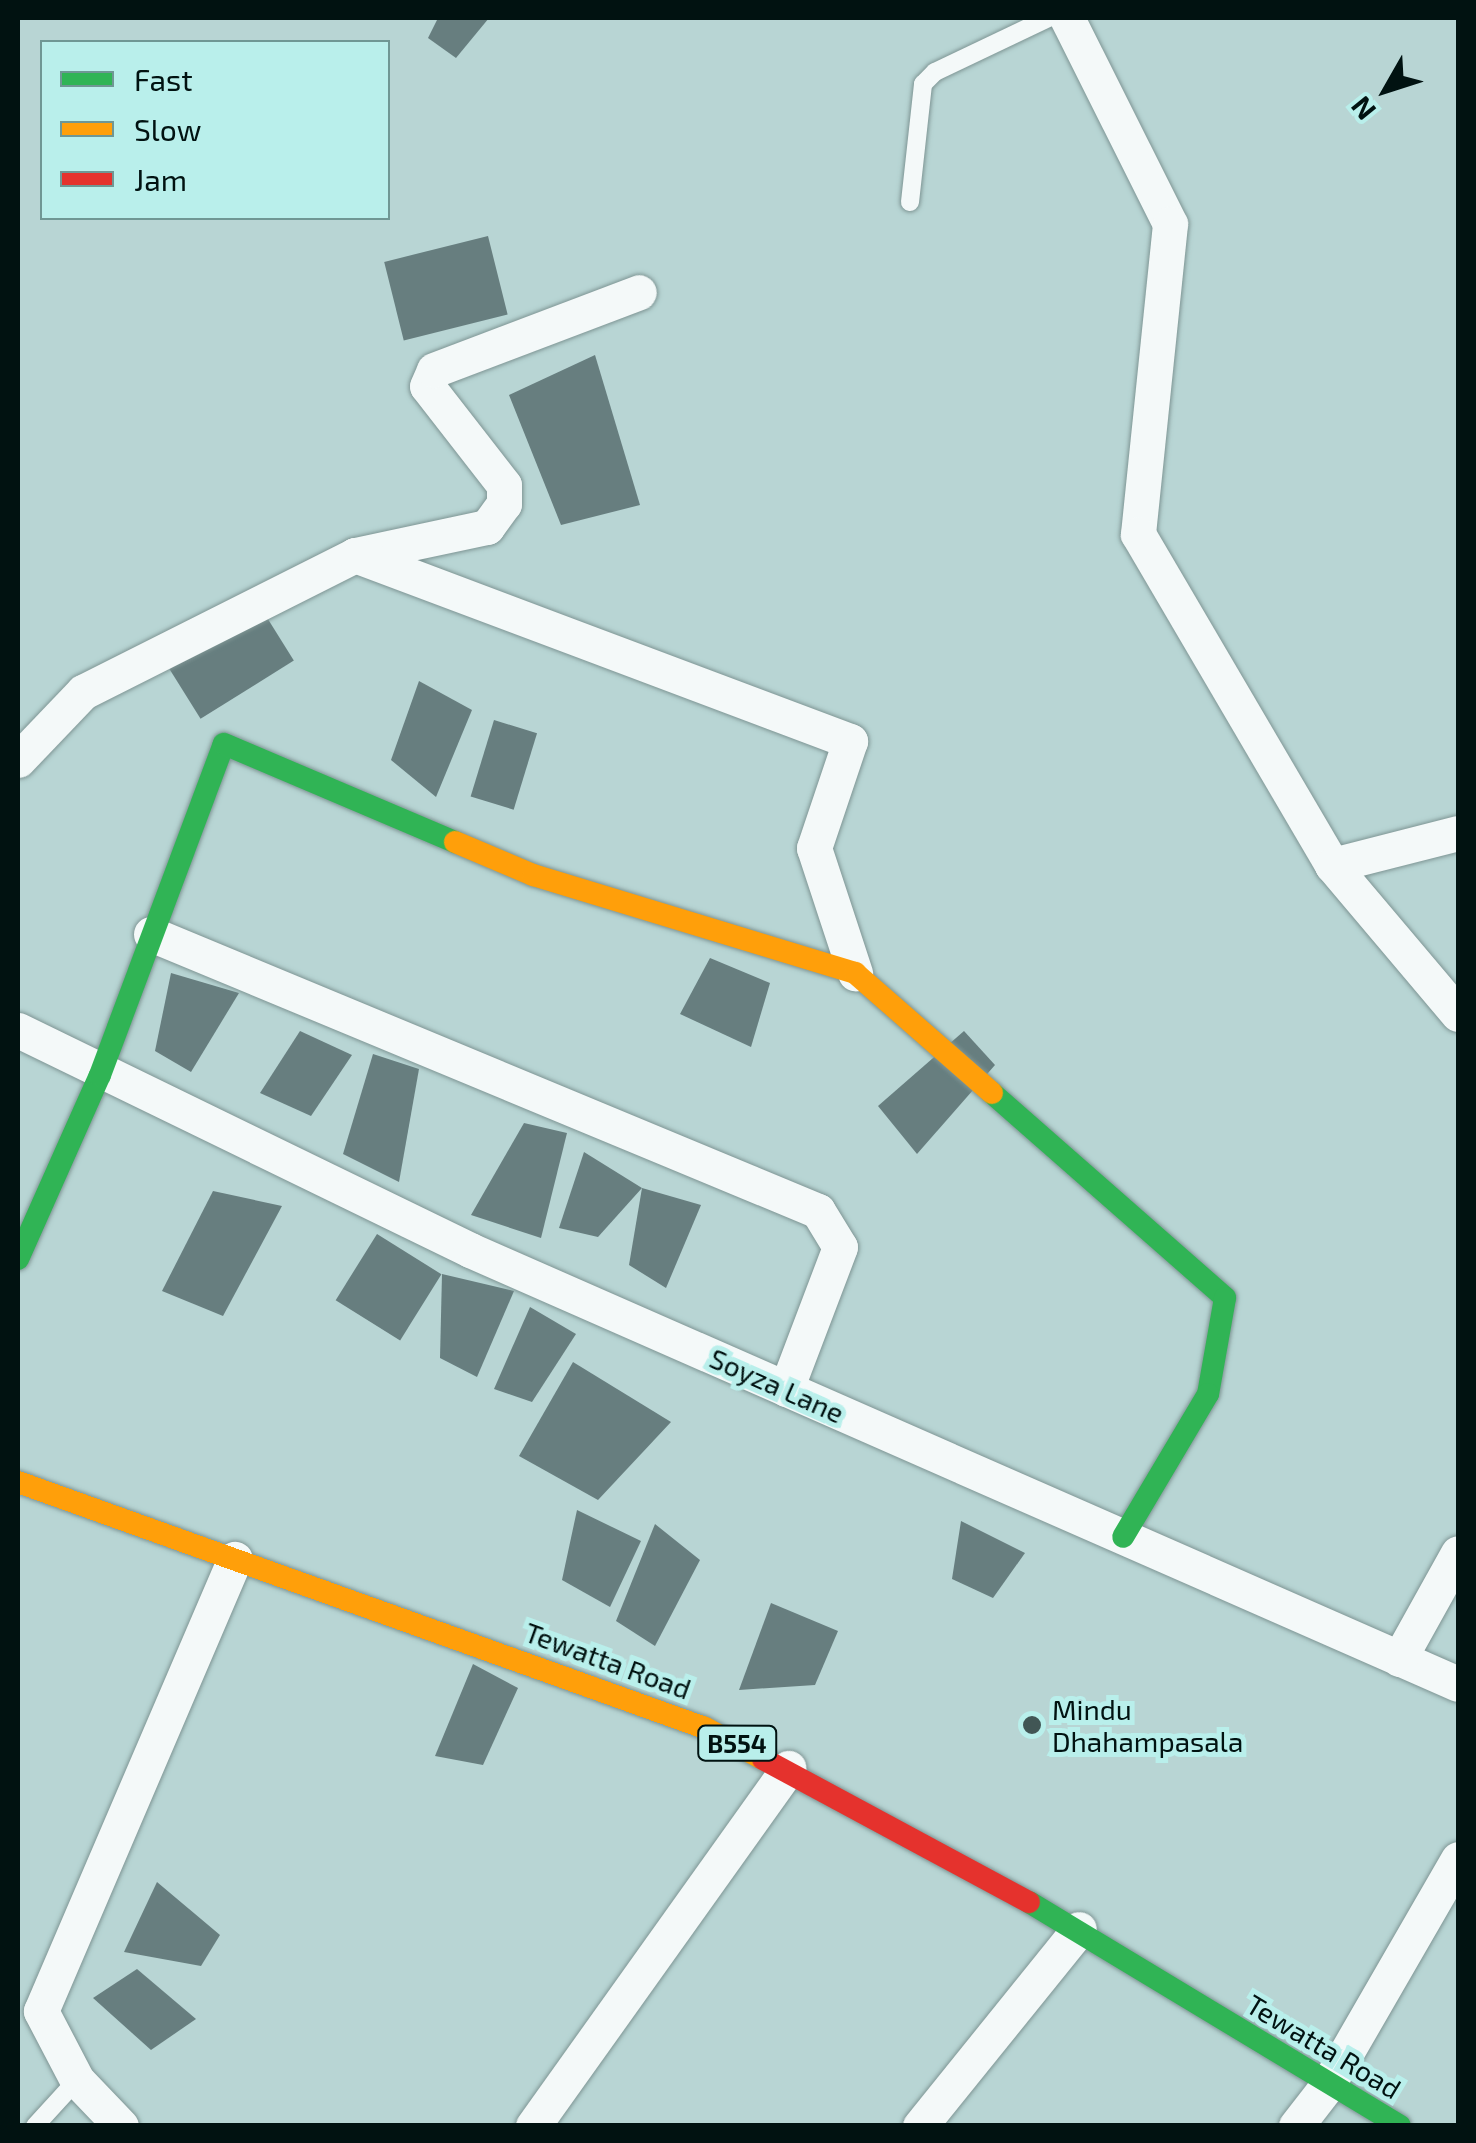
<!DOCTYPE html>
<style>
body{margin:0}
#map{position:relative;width:1476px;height:2143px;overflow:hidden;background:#b8d5d4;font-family:"Exo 2",sans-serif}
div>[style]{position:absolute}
.building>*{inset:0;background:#677e7f;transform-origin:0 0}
.roads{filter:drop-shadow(0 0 2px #7e9594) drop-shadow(0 0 2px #7e9594)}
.lane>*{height:18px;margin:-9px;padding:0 9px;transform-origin:9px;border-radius:9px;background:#f4f9f9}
.street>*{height:35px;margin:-17.5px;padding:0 17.5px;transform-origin:17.5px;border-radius:17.5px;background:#f4f9f9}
.fast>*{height:22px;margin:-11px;padding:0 11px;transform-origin:11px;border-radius:11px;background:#30b455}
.slow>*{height:22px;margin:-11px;padding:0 11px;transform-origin:11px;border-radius:11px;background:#ff9f0a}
.jam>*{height:22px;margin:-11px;padding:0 11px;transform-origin:11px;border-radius:11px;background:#e5322d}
.dots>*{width:28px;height:28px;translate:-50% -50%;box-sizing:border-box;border:5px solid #b9efeb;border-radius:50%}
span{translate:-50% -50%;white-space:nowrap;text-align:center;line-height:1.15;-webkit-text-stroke:10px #b9efeb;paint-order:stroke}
.shield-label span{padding:2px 8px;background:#b9efeb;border:2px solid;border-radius:8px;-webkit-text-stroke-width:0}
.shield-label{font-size:25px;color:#011211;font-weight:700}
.street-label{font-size:28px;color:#011211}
.poi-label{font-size:28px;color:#011211}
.left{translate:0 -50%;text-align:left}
.frame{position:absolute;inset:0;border:20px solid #011211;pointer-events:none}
.legend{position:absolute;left:40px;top:40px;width:350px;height:180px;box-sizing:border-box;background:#b9efeb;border:2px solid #6f9794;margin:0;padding:12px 18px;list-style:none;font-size:30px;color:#011211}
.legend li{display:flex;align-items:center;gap:20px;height:50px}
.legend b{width:50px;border:2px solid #6f9794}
.north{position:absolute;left:1336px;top:40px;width:100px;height:100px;-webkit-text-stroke:8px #b9efeb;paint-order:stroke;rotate:231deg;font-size:28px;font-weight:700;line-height:40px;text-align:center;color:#011211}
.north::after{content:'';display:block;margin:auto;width:35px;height:45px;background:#011211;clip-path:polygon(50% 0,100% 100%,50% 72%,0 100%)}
</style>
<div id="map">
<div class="building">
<i style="clip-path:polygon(438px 18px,489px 18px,456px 58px,428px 38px)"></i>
<i style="left:488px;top:236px;width:81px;height:107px;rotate:76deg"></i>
<i style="clip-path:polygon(595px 355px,640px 505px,561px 525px,509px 395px)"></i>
<i style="left:261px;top:608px;width:62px;height:110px;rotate:58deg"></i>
<i style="clip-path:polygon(419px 681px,472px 710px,436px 797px,391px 760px)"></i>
<i style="left:494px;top:720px;width:45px;height:80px;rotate:17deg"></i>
<i style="clip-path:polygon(710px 958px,770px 983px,751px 1047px,680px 1014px)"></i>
<i style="clip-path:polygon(171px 973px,239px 993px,191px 1072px,155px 1051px)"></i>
<i style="clip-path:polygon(300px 1031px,352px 1055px,311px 1116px,260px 1093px)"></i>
<i style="clip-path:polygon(964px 1031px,995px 1065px,917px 1154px,878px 1106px)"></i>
<i style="clip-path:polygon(373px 1054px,419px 1069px,399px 1182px,343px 1154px)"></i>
<i style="clip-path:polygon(524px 1123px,567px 1133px,541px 1238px,471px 1215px)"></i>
<i style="clip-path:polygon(584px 1152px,642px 1188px,598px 1237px,559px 1228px)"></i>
<i style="clip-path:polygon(642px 1188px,701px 1205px,666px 1288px,629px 1265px)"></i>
<i style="clip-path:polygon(213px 1191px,282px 1206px,223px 1316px,162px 1291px)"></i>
<i style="left:377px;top:1234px;width:76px;height:78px;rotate:32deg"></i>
<i style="clip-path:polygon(442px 1274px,514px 1291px,477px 1377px,440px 1358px)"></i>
<i style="clip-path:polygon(530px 1307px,576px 1334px,532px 1402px,494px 1389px)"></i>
<i style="clip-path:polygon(573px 1362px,671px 1422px,598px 1500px,519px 1456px)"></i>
<i style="clip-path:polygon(577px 1510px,641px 1541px,610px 1607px,562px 1580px)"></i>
<i style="clip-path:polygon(961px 1521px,1025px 1553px,993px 1598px,952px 1579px)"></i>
<i style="clip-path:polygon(655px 1524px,700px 1560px,655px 1646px,616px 1621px)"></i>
<i style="clip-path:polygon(771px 1603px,838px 1631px,815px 1685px,739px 1690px)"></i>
<i style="clip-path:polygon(473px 1664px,518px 1688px,483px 1765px,435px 1756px)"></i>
<i style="clip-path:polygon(157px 1882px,220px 1935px,201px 1966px,124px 1952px)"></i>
<i style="clip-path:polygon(137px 1969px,196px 2019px,151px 2050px,93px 1998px)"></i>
</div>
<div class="roads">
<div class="lane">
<i style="left:910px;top:202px;width:119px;rotate:-83.7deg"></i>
<i style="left:923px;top:84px;width:17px;rotate:-45deg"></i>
<i style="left:935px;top:72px;width:125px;rotate:-25.5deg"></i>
<i style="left:35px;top:2126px;width:62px;rotate:-47.6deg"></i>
</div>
<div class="street">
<i style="left:1067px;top:18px;width:230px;rotate:63.4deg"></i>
<i style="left:1170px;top:224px;width:312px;rotate:95.9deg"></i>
<i style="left:1138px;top:534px;width:384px;rotate:59.6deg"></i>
<i style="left:355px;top:555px;width:135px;rotate:-12deg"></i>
<i style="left:487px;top:527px;width:29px;rotate:-54deg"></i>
<i style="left:504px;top:504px;width:19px;rotate:-90deg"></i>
<i style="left:504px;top:485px;width:125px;rotate:-127.9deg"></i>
<i style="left:427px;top:386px;width:17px;rotate:-66deg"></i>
<i style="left:434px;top:370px;width:219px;rotate:-20.8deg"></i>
<i style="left:18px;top:760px;width:94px;rotate:-46.3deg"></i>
<i style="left:83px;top:692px;width:305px;rotate:-26.7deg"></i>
<i style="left:355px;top:555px;width:529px;rotate:20.59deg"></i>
<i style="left:850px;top:741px;width:113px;rotate:108.6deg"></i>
<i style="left:814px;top:848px;width:132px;rotate:71.8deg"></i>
<i style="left:1458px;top:833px;width:130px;rotate:165.7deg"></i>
<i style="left:1332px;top:865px;width:195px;rotate:49.8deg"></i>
<i style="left:151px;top:934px;width:722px;rotate:22.55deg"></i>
<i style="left:818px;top:1211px;width:42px;rotate:58.6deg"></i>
<i style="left:840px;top:1247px;width:152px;rotate:110.8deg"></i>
<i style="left:18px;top:1030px;width:503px;rotate:25.95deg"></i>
<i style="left:470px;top:1250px;width:1079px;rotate:23.71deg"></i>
<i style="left:1399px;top:1659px;width:121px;rotate:-60.9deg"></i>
<i style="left:121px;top:2126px;width:64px;rotate:-133.7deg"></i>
<i style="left:77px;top:2080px;width:78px;rotate:-117.6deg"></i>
<i style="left:41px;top:2011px;width:492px;rotate:-66.8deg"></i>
<i style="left:533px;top:2126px;width:440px;rotate:-54.5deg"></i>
<i style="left:920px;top:2126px;width:253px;rotate:-51.1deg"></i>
<i style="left:1296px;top:2126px;width:51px;rotate:-52.2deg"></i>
<i style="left:1327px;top:2086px;width:262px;rotate:-60deg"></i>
</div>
<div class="fast">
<i style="left:992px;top:1093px;width:310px;rotate:41.3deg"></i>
<i style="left:1225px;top:1298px;width:97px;rotate:100deg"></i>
<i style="left:1208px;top:1394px;width:166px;rotate:120.7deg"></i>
<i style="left:18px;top:1259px;width:201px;rotate:-66deg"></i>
<i style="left:100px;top:1075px;width:353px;rotate:-69.5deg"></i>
<i style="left:224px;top:744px;width:251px;rotate:23deg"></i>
<i style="left:1029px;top:1902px;width:433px;rotate:31.1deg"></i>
</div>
<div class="slow">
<i style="left:455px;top:842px;width:85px;rotate:22.9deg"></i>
<i style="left:533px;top:875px;width:337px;rotate:16.9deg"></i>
<i style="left:855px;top:973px;width:182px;rotate:41.2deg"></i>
<i style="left:18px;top:1482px;width:730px;rotate:19.7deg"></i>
<i style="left:705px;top:1728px;width:66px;rotate:28.1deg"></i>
</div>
<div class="jam">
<i style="left:763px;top:1759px;width:302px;rotate:28.3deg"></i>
</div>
</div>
<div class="dots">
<i style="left:1032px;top:1725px;background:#415655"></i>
</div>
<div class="shield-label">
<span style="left:737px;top:1743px">B554</span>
</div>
<div class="street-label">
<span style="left:777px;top:1385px;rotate:24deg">Soyza Lane</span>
<span style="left:608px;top:1660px;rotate:20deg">Tewatta Road</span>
<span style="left:1324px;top:2046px;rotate:31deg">Tewatta Road</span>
</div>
<div class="poi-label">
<span class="left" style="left:1052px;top:1725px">Mindu<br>Dhahampasala</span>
</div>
<div class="frame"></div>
<ul class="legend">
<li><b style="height:12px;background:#30b455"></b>Fast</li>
<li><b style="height:12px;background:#ff9f0a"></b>Slow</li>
<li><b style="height:12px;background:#e5322d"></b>Jam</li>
</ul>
<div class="north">N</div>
</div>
